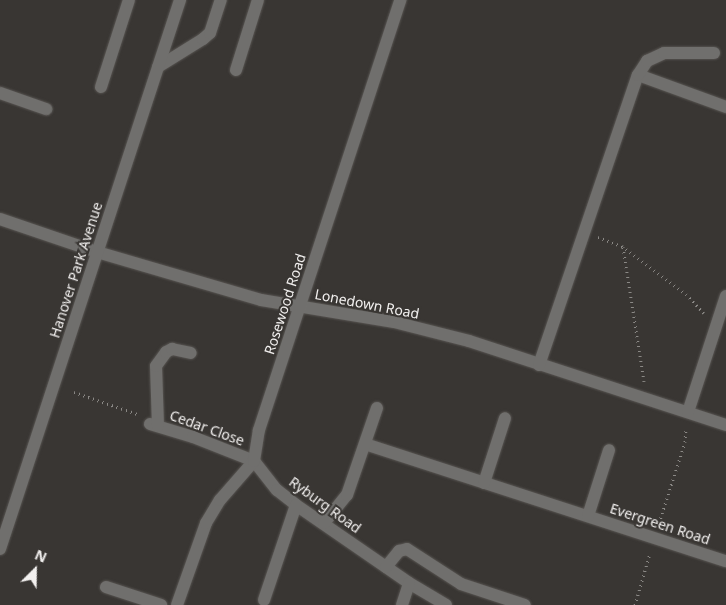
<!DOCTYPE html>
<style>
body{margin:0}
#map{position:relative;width:726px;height:605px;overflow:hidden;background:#393633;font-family:"Noto Sans",sans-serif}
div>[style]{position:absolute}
.path>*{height:3px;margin-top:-1.5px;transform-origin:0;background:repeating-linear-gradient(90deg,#8b8986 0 1px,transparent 0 5px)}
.roads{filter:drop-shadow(0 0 1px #575451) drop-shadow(0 0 1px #575451)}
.minor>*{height:12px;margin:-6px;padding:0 6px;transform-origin:6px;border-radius:6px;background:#706f6d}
span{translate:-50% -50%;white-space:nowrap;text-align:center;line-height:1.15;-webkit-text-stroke:4px #393633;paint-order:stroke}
.street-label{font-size:14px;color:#f2f0ef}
.north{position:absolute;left:10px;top:545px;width:50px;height:50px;-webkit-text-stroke:4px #393633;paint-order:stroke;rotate:23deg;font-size:14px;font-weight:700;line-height:20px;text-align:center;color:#f2f0ef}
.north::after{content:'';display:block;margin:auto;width:18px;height:22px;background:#f2f0ef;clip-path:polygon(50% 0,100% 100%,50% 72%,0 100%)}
</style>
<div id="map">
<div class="path">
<i style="left:598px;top:237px;width:26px;rotate:21deg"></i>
<i style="left:622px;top:246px;width:80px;rotate:36.9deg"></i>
<i style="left:686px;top:294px;width:26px;rotate:47deg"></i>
<i style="left:623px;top:247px;width:136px;rotate:81.1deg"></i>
<i style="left:74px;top:392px;width:67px;rotate:19.2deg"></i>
<i style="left:659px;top:523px;width:85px;rotate:-72.2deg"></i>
<i style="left:685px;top:442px;width:14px;rotate:-86deg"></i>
<i style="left:635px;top:605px;width:54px;rotate:-73.9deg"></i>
</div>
<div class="roads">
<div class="minor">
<i style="left:158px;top:67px;width:53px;rotate:-31.9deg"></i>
<i style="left:203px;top:39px;width:9px;rotate:-41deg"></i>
<i style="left:210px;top:33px;width:35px;rotate:-72deg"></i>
<i style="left:236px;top:70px;width:73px;rotate:-72.6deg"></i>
<i style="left:638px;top:75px;width:94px;rotate:20deg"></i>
<i style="left:101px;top:87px;width:91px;rotate:-72.2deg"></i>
<i style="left:0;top:93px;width:49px;rotate:19.2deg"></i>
<i style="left:0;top:219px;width:102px;rotate:18.8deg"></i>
<i style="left:97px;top:252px;width:171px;rotate:16.3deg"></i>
<i style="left:261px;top:300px;width:135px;rotate:9.4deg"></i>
<i style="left:394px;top:322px;width:77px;rotate:14.2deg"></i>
<i style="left:469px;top:341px;width:270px;rotate:18.1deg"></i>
<i style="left:539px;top:365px;width:306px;rotate:-71.2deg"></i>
<i style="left:638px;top:75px;width:17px;rotate:-57deg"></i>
<i style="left:647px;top:61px;width:19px;rotate:-25deg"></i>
<i style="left:664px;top:53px;width:50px"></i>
<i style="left:688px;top:412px;width:122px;rotate:-71.9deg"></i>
<i style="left:150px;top:424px;width:45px;rotate:16.8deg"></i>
<i style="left:193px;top:437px;width:66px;rotate:21.5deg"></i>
<i style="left:254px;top:461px;width:37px;rotate:52deg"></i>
<i style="left:277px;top:490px;width:24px;rotate:38deg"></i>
<i style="left:296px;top:505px;width:137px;rotate:34.6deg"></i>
<i style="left:409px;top:583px;width:43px;rotate:30.7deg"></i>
<i style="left:158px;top:426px;width:60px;rotate:-91.9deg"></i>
<i style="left:156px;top:366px;width:17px;rotate:-54deg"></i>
<i style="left:166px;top:352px;width:7px;rotate:-27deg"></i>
<i style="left:172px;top:349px;width:19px;rotate:12deg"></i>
<i style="left:365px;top:444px;width:379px;rotate:18deg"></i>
<i style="left:484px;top:483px;width:68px;rotate:-72.1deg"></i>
<i style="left:588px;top:516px;width:69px;rotate:-72.3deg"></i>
<i style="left:324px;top:523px;width:36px;rotate:-51deg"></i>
<i style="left:347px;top:495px;width:92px;rotate:-71deg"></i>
<i style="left:0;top:549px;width:578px;rotate:-71.85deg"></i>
<i style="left:386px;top:567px;width:21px;rotate:-51deg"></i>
<i style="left:399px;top:551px;width:8px;rotate:-14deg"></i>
<i style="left:407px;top:549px;width:64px;rotate:32.9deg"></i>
<i style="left:461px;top:584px;width:67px;rotate:18.2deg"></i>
<i style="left:106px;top:587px;width:58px;rotate:18.1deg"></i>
<i style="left:264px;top:600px;width:100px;rotate:-71.4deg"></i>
<i style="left:177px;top:605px;width:87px;rotate:-70.5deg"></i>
<i style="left:206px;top:523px;width:27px;rotate:-59deg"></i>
<i style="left:220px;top:500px;width:52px;rotate:-48.9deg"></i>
<i style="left:254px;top:461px;width:31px;rotate:-81deg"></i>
<i style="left:259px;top:430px;width:453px;rotate:-71.8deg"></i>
<i style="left:402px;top:605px;width:23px;rotate:-72deg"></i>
</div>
</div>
<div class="street-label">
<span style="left:76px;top:270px;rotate:-72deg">Hanover Park Avenue</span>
<span style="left:285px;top:304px;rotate:-72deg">Rosewood Road</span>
<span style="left:367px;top:304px;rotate:11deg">Lonedown Road</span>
<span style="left:207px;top:428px;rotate:20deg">Cedar Close</span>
<span style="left:325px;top:505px;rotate:36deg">Ryburg Road</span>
<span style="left:660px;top:524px;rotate:18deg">Evergreen Road</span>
</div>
<div class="north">N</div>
</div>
